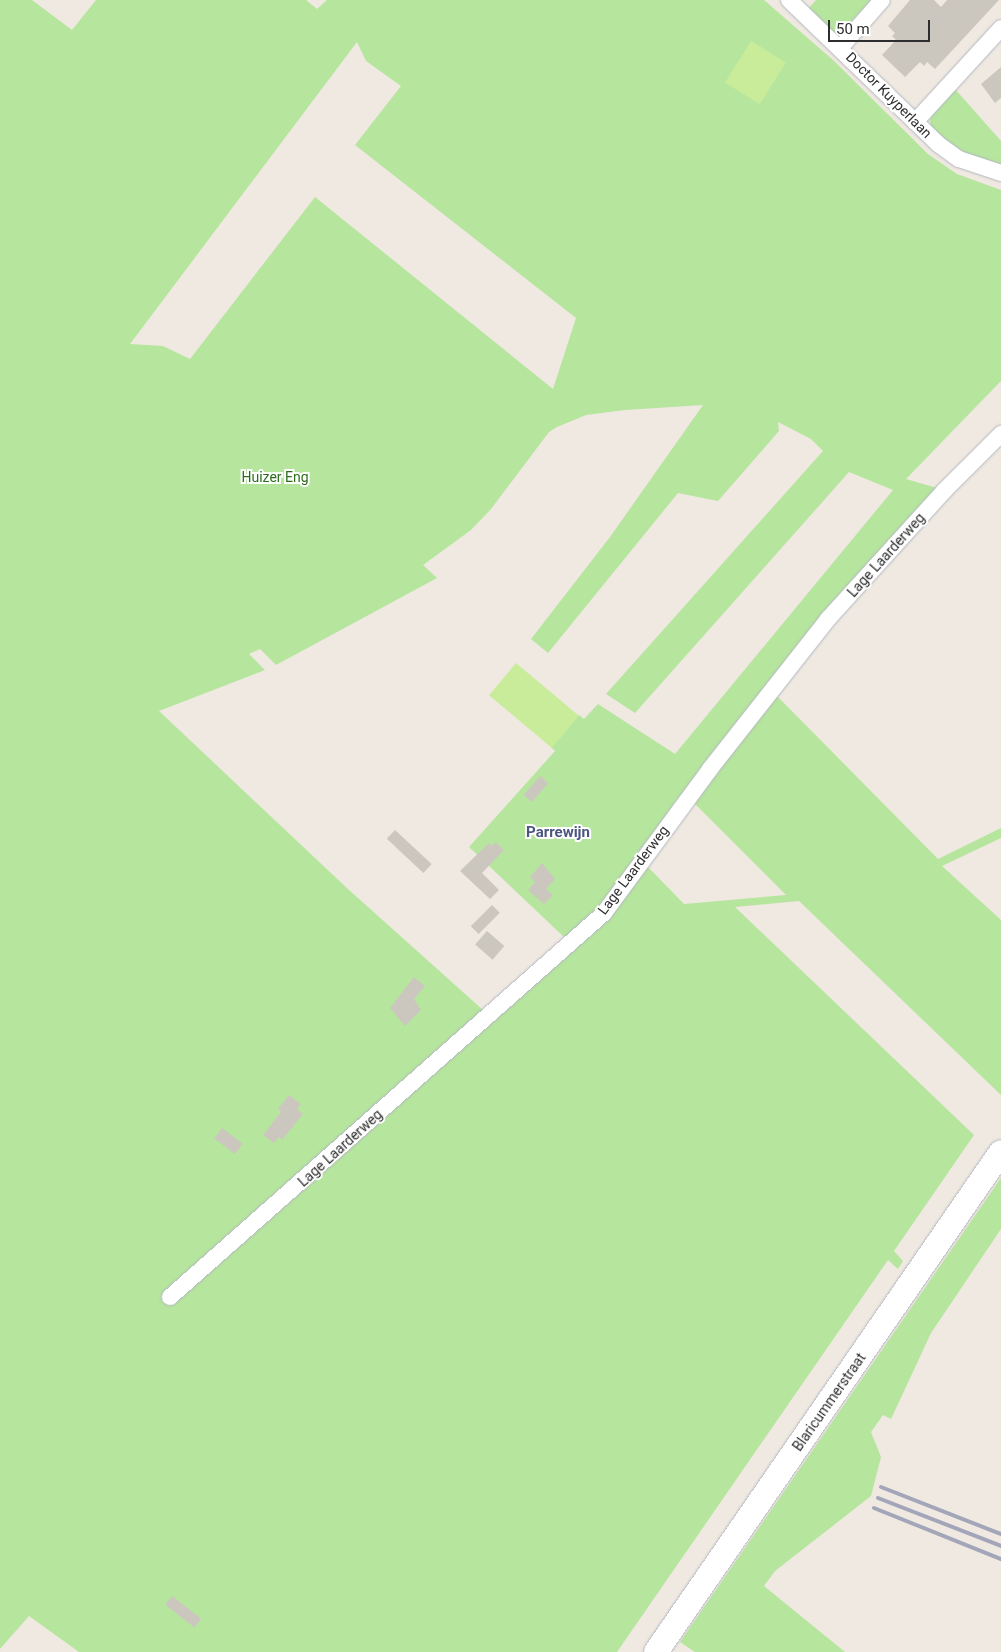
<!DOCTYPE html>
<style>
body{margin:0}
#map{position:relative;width:1001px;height:1652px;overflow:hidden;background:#efe9e1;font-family:Roboto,sans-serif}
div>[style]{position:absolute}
.green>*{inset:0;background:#b6e59e}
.pitch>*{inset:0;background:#c9ec9a;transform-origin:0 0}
.building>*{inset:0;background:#cbc7bf;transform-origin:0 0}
.roads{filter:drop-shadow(0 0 1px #b4b7c1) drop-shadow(0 0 1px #b4b7c1)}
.street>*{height:16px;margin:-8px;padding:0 8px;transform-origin:8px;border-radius:8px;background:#fff}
.secondary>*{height:24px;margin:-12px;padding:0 12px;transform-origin:12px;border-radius:12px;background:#fff}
.rail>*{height:4px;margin:-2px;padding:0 2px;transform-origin:2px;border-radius:2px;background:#a3a6b8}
span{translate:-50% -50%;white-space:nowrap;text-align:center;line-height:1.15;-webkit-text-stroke:4px #fff;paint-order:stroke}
.street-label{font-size:14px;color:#2e2e2e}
.park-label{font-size:14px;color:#2c6e1b}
.neighbourhood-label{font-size:15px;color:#4d5680;font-weight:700}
.scale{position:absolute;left:828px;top:20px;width:102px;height:22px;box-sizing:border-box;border:2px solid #2e2e2e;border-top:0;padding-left:6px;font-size:15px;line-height:18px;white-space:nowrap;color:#2e2e2e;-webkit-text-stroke:4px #fff;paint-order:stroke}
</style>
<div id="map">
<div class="green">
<i style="clip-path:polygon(evenodd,0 0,32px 0,72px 30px,96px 0,306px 0,317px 9px,327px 0,764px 0,833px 60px,928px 154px,957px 174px,1001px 190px,1001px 381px,906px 479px,937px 488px,927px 501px,764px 688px,675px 802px,598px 913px,565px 938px,469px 847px,555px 751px,551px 747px,579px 715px,584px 719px,598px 704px,675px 754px,893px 490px,849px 472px,635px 713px,606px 694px,823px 451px,811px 439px,778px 422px,779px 431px,718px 501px,678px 493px,548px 653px,531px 639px,610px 537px,703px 405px,625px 410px,586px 415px,557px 427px,549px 432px,491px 509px,471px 530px,423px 565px,437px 578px,276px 665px,260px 649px,249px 654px,265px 670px,159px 711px,349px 890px,483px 1010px,301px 1173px,311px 1183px,604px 920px,647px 866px,684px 904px,786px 895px,692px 801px,775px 694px,938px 859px,1001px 828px,1001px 838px,942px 866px,1001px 920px,1001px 1095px,799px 901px,735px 907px,974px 1135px,894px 1251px,903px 1261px,898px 1269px,888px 1260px,617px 1652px,79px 1652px,29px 1616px,0 1649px,0 0,357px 42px,366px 61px,401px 86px,355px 145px,576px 318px,553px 389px,315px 197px,190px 359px,163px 346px,130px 344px,357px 42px)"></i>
<i style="clip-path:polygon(816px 0,871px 0,838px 36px,807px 10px)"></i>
<i style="clip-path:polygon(955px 89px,1001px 141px,1001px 166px,966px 155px,948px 145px,931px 128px,930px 119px,934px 112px)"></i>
<i style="clip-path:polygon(1001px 1178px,1001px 1229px,931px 1333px,891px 1419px,883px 1415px,871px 1432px,881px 1457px,871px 1496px,775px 1571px,764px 1586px,845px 1652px,695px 1652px,680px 1642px)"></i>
</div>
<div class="pitch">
<i style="left:751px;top:41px;width:41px;height:49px;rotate:32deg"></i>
<i style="left:516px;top:663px;width:82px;height:42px;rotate:40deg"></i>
</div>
<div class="building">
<i style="clip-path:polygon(910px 0,934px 0,941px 7px,947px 0,999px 0,935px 69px,927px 62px,924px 66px,920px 62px,905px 77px,882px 55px,896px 40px,892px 36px,895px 33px,888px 26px)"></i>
<i style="clip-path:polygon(1001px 67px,1001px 98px,995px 103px,981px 84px)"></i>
<i style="left:540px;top:776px;width:11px;height:25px;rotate:41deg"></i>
<i style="left:395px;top:830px;width:50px;height:12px;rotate:43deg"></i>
<i style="clip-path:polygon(495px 842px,504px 850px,482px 873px,499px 890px,490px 899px,460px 871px,489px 843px,492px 846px)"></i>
<i style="clip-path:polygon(542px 863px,555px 879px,546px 889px,553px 895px,544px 904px,528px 890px,535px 882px,530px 877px)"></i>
<i style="left:492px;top:905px;width:11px;height:30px;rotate:45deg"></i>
<i style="left:487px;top:931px;width:23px;height:18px;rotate:41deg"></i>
<i style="clip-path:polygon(414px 977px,425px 986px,414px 999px,421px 1010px,405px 1026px,390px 1008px)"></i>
<i style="clip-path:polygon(289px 1095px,301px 1104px,297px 1109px,303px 1114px,282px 1140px,279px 1137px,274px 1143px,263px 1135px,281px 1112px,278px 1109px)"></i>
<i style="left:222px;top:1128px;width:26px;height:13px;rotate:37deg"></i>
<i style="left:172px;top:1596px;width:37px;height:11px;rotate:38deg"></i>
</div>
<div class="roads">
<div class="street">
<i style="left:789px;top:0;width:207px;rotate:44deg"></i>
<i style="left:938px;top:144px;width:26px;rotate:36deg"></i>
<i style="left:959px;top:159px;width:44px;rotate:18.4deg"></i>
<i style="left:841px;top:47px;width:62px;rotate:-48.9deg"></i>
<i style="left:915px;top:122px;width:127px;rotate:-47.5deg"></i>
<i style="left:170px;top:1297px;width:579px;rotate:-41.5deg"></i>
<i style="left:604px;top:913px;width:179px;rotate:-53.6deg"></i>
<i style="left:710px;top:769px;width:191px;rotate:-51.8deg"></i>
<i style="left:828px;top:619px;width:173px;rotate:-47.8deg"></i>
<i style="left:944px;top:491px;width:81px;rotate:-45deg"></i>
</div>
<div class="secondary">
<i style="left:656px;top:1652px;width:607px;rotate:-55.39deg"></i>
</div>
</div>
<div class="rail">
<i style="left:881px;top:1487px;width:129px;rotate:21.4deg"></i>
<i style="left:878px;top:1498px;width:132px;rotate:21.3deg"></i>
<i style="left:874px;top:1508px;width:137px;rotate:21.9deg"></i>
</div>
<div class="street-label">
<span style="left:889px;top:95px;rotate:45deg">Doctor Kuyperlaan</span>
<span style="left:886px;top:555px;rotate:-48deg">Lage Laarderweg</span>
<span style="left:633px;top:870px;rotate:-53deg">Lage Laarderweg</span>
<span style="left:340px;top:1148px;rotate:-42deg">Lage Laarderweg</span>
<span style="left:829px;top:1402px;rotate:-55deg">Blaricummerstraat</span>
</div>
<div class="park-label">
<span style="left:275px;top:477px">Huizer Eng</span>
</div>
<div class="neighbourhood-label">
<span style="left:558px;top:833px">Parrewijn</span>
</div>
<div class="scale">50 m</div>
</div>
